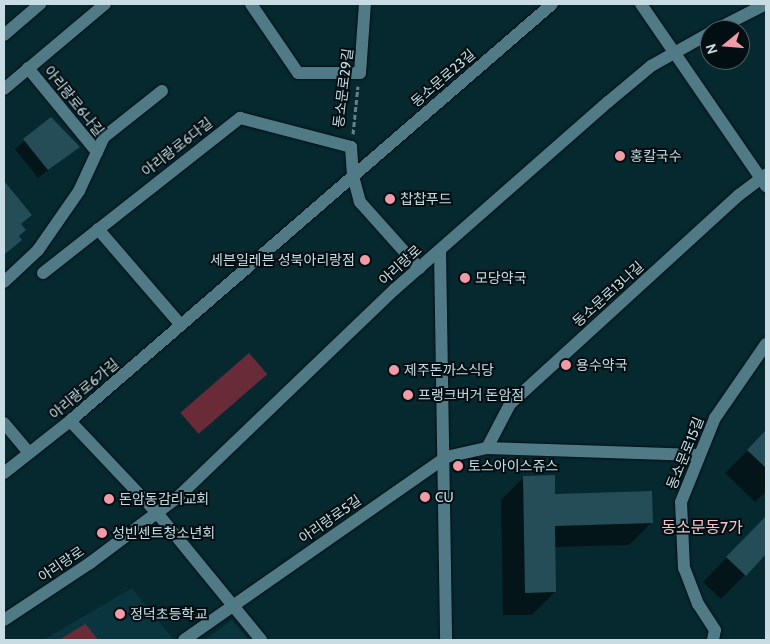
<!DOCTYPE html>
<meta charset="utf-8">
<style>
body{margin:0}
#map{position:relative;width:770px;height:644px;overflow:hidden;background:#06282f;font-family:Cabin,"Noto Sans KR",sans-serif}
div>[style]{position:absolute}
.built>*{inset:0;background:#0a353e}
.green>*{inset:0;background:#682b37;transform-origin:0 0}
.shadow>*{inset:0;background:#0007}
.building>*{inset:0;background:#244d57}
.path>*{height:3px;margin-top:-1.5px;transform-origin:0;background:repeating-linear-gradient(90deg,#668289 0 5px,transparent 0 7.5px)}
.roads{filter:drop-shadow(0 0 1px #000f14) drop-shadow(0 0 1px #000f14)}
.minor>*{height:12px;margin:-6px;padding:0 6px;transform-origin:6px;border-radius:6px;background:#507a85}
.secondary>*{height:12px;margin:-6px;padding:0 6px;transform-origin:6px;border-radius:6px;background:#507a85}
.dots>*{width:14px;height:14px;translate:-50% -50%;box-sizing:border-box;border:2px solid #010f13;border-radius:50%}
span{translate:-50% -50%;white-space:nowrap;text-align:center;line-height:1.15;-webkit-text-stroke:4px #010f13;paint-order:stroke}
.street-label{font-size:14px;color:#c7dde3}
.poi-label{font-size:14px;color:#c7dde3}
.left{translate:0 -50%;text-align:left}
.right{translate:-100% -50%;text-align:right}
.quarter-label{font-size:16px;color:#f6c2c8}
.frame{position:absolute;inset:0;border:5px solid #c7dde3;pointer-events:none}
.north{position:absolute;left:700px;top:20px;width:50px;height:50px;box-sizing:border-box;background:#010f13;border:1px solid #506166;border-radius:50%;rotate:253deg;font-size:14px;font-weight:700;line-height:20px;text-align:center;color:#c7dde3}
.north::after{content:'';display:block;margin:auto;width:18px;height:22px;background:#f39aa7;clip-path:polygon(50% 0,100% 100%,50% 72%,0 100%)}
</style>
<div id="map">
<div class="built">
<i style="clip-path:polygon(132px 588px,174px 640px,43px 640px)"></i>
<i style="clip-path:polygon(232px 620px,249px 640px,205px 640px)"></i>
</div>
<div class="green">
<i style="left:249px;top:353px;width:28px;height:91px;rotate:49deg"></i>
<i style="clip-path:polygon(85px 623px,98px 640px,59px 640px,85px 624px)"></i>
</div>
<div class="shadow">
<i style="clip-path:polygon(50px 119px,78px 147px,38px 178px,15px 149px)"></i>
<i style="clip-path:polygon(4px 184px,30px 215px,20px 225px,17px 237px,20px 240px,4px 256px)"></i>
<i style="clip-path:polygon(765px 433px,766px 492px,755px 502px,725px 473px)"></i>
<i style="clip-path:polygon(524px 477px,554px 495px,652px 522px,629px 545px,554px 547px,555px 592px,532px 615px,503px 615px,501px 500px)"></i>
<i style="clip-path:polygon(766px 517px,766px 553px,721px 599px,703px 582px)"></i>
</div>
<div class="building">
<i style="clip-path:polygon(51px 117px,80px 147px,48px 170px,23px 139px)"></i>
<i style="clip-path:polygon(4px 181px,32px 215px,21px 224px,26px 230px,19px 236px,22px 240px,4px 255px)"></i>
<i style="clip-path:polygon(766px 430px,766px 468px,747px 450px)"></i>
<i style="clip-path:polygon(555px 475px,555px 494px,652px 491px,653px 523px,555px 526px,556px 592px,525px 593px,523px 476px)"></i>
<i style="clip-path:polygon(766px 516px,766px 554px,746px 576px,726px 557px)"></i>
</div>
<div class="path">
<i style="left:353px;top:134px;width:48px;rotate:-84.1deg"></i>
</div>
<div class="roads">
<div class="minor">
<i style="left:251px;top:4px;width:83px;rotate:55.7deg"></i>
<i style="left:298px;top:73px;width:62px"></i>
<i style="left:360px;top:73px;width:69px;rotate:-85.9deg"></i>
<i style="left:641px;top:4px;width:221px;rotate:55.5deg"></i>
<i style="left:4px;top:35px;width:48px;rotate:-40.7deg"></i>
<i style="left:28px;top:68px;width:109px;rotate:50.6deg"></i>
<i style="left:4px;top:89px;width:132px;rotate:-40.1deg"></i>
<i style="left:98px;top:229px;width:127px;rotate:49.2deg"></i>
<i style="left:440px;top:250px;width:390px;rotate:89.1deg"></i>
<i style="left:43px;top:273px;width:251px;rotate:-38.2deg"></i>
<i style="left:240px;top:118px;width:115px;rotate:14.6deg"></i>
<i style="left:351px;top:147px;width:29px;rotate:86deg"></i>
<i style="left:353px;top:176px;width:27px;rotate:75deg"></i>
<i style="left:360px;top:202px;width:89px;rotate:48.2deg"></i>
<i style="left:4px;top:282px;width:47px;rotate:-43.3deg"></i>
<i style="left:38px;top:250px;width:72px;rotate:-55.2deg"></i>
<i style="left:79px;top:191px;width:60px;rotate:-65.2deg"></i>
<i style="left:104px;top:137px;width:74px;rotate:-38.4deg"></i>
<i style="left:70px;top:421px;width:128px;rotate:46.6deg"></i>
<i style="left:158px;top:514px;width:163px;rotate:50.7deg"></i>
<i style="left:4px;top:423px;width:39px;rotate:50deg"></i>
<i style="left:487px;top:448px;width:50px;rotate:-62.4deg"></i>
<i style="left:510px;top:404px;width:310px;rotate:-42.4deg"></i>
<i style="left:739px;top:195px;width:34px;rotate:-37deg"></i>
<i style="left:4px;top:473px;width:84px;rotate:-38.2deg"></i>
<i style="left:70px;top:421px;width:637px;rotate:-40.86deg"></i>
<i style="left:184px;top:640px;width:320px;rotate:-34.9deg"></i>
<i style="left:446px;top:457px;width:42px;rotate:-12.4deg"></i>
<i style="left:487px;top:448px;width:211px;rotate:1.9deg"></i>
<i style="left:713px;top:640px;width:10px;rotate:-79deg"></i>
<i style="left:715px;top:630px;width:31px;rotate:-123deg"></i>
<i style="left:698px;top:604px;width:39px;rotate:-111deg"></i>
<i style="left:684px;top:568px;width:66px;rotate:-92.6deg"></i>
<i style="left:681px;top:502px;width:91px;rotate:-68deg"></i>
<i style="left:715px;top:418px;width:90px;rotate:-55.4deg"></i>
</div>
<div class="secondary">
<i style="left:715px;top:30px;width:57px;rotate:-27deg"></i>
<i style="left:4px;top:620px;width:103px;rotate:-33.5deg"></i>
<i style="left:90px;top:563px;width:110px;rotate:-36.9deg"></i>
<i style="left:178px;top:497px;width:301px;rotate:-43.8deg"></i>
<i style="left:395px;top:289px;width:283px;rotate:-41.3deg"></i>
<i style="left:608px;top:102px;width:56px;rotate:-39.9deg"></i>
<i style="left:651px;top:66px;width:68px;rotate:-29.2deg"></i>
</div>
</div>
<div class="dots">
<i style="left:620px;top:156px;background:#f39aa7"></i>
<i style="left:390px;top:199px;background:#f39aa7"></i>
<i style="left:365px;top:260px;background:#f39aa7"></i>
<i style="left:465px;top:278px;background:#f39aa7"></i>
<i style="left:566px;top:365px;background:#f39aa7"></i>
<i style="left:394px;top:370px;background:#f39aa7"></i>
<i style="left:408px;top:395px;background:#f39aa7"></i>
<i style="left:458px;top:466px;background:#f39aa7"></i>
<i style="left:425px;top:497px;background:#f39aa7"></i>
<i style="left:109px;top:499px;background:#f39aa7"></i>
<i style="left:102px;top:533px;background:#f39aa7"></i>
<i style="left:120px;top:614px;background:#f39aa7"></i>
</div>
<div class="street-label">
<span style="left:443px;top:78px;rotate:-41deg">동소문로23길</span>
<span style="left:343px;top:88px;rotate:-83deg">동소문로29길</span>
<span style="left:74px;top:101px;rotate:51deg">아리랑로6나길</span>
<span style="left:177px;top:147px;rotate:-38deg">아리랑로6다길</span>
<span style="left:400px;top:265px;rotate:-42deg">아리랑로</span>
<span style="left:608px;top:294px;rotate:-42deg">동소문로13나길</span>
<span style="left:84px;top:389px;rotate:-40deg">아리랑로6가길</span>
<span style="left:685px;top:453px;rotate:-68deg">동소문로15길</span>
<span style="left:330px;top:519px;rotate:-35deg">아리랑로5길</span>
<span style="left:61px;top:564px;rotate:-34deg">아리랑로</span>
</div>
<div class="poi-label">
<span class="left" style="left:630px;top:156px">홍칼국수</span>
<span class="left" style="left:400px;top:199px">찹찹푸드</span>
<span class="right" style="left:355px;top:260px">세븐일레븐 성북아리랑점</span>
<span class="left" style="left:475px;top:278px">모당약국</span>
<span class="left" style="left:576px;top:365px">용수약국</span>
<span class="left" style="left:404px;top:370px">제주돈까스식당</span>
<span class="left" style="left:418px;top:395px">프랭크버거 돈암점</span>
<span class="left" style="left:468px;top:466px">토스아이스쥬스</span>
<span class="left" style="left:435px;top:497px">CU</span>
<span class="left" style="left:119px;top:499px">돈암동감리교회</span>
<span class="left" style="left:112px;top:533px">성빈센트청소년회</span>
<span class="left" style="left:130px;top:614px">정덕초등학교</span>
</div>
<div class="quarter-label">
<span style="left:702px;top:528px">동소문동7가</span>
</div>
<div class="frame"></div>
<div class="north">N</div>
</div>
